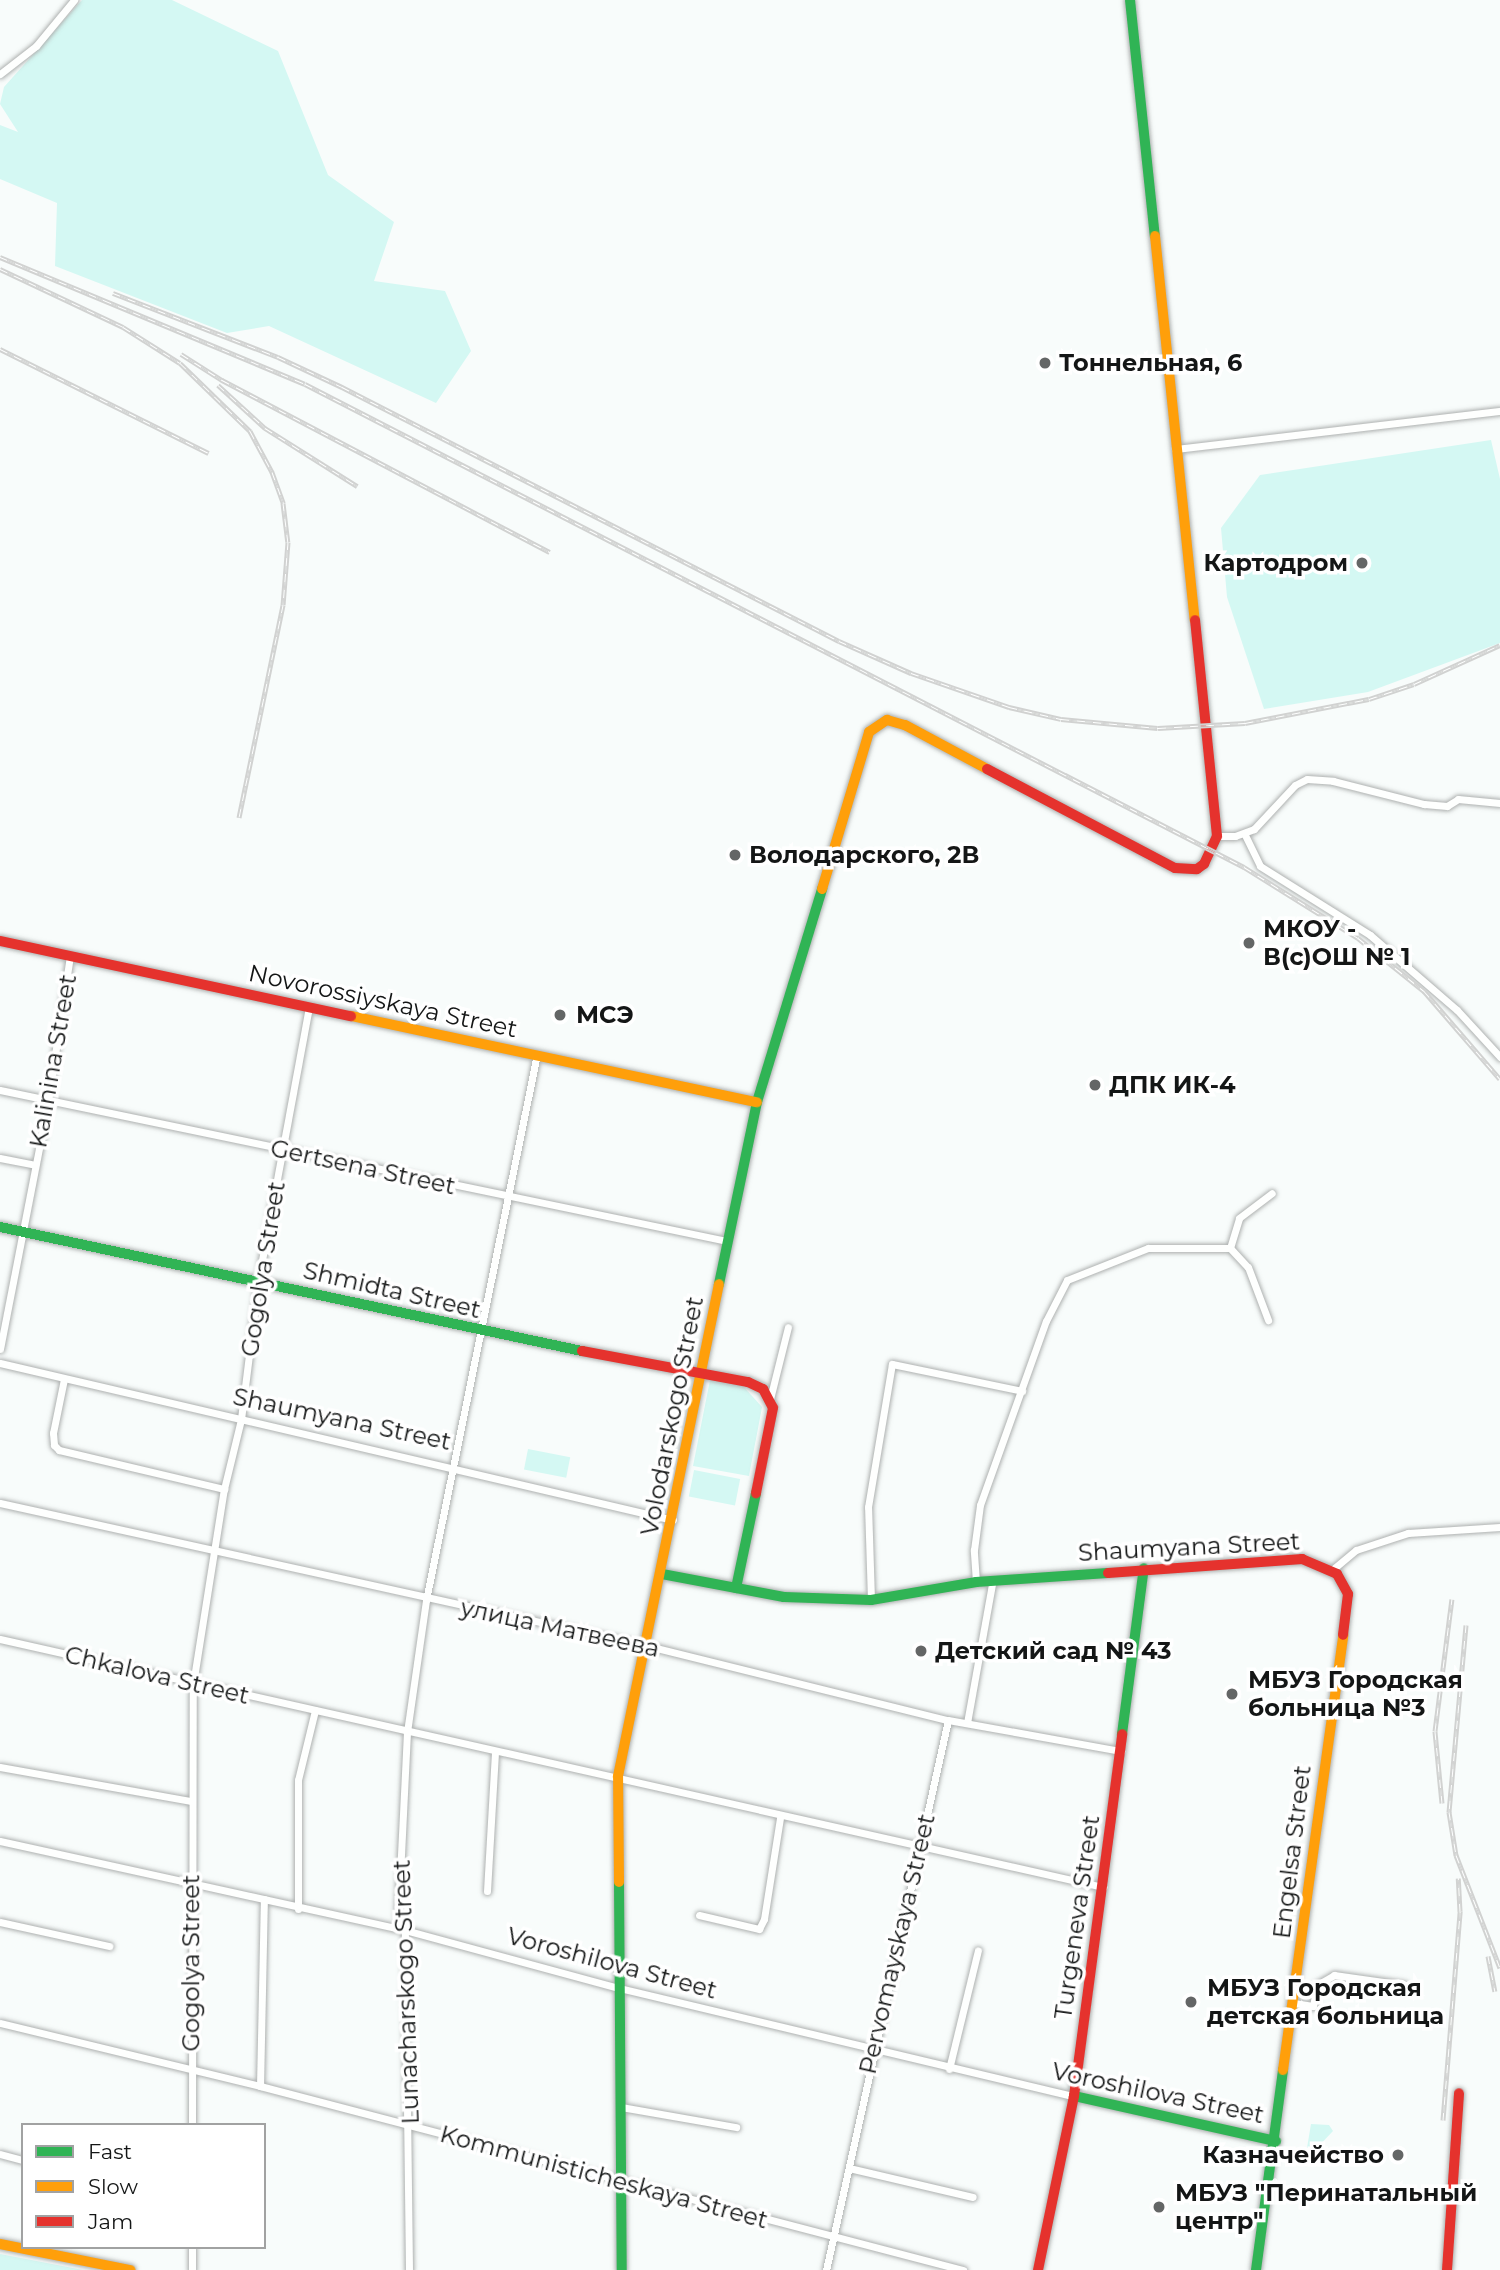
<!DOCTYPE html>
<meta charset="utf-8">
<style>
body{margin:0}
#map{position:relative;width:1500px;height:2270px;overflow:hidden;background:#f8fcfb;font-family:Montserrat,sans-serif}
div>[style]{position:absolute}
.green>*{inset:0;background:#d4f8f3;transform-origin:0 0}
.roads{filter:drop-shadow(0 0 2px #aeb1b0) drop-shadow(0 0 2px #aeb1b0)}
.street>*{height:7px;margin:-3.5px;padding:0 3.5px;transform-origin:3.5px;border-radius:3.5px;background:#fefffe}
.fast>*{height:10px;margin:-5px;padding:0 5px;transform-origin:5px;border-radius:5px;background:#30b455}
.slow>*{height:10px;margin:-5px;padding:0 5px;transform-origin:5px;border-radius:5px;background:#ff9f0a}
.jam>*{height:10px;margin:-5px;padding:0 5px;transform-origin:5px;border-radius:5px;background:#e5322d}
.rail>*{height:5px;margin-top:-2.5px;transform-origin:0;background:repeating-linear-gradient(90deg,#fff 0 8px,#d1d2d1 0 16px);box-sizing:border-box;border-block:2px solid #d1d2d1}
.dots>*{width:19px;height:19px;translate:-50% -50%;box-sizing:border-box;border:4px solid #fff;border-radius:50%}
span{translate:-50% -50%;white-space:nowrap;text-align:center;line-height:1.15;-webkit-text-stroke:7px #fff;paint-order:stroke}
.poi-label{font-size:24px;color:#141616;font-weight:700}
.left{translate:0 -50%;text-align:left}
.right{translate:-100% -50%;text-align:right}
.street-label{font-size:24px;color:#141616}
.legend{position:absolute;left:21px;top:2123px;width:245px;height:126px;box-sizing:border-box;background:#fff;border:2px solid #a1a2a2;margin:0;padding:9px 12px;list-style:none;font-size:21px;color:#141616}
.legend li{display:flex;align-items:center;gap:14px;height:35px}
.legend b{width:35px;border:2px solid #a1a2a2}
</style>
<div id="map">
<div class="green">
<i style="clip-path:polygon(82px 0,172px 0,278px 51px,328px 175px,394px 222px,374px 281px,445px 291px,471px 351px,436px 403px,269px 326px,227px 333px,55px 266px,57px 203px,0 179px,0 125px,18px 132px,0 104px,4px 87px)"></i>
<i style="clip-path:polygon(1491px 440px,1500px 479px,1500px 643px,1368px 692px,1264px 709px,1227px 597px,1221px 528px,1260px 475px)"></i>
<i style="clip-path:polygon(710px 1380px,743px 1386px,762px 1407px,749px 1476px,693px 1466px)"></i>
<i style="left:528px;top:1449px;width:43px;height:21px;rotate:11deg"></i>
<i style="left:694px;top:1470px;width:47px;height:27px;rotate:11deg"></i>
<i style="clip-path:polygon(1311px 2124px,1329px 2125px,1333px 2131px,1316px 2149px,1307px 2148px)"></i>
<i style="clip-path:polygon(0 2254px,83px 2270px,0 2270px)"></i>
</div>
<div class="roads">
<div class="street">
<i style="left:0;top:74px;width:46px;rotate:-37.9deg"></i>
<i style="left:36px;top:46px;width:60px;rotate:-50.4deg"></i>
<i style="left:1175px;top:449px;width:327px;rotate:-6.7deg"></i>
<i style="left:1245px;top:835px;width:34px;rotate:64deg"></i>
<i style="left:1260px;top:866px;width:130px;rotate:32.1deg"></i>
<i style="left:1370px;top:935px;width:115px;rotate:40.8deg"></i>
<i style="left:1457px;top:1010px;width:64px;rotate:47.5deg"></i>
<i style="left:1217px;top:836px;width:18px"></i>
<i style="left:1235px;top:836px;width:20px;rotate:-20deg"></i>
<i style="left:1254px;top:829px;width:60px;rotate:-47deg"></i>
<i style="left:1295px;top:785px;width:13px;rotate:-27deg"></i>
<i style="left:1307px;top:779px;width:26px;rotate:4deg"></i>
<i style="left:1333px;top:781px;width:94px;rotate:14.2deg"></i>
<i style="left:1424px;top:804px;width:23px;rotate:5deg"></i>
<i style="left:1447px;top:806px;width:13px;rotate:-32deg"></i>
<i style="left:1458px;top:799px;width:42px;rotate:5.4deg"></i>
<i style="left:0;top:1090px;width:743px;rotate:11.73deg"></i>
<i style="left:0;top:1158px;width:36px;rotate:11deg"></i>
<i style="left:1230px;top:1248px;width:31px;rotate:-73deg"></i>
<i style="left:1239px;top:1218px;width:41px;rotate:-37.1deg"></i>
<i style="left:0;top:1349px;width:253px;rotate:-79deg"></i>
<i style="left:48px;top:1101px;width:147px;rotate:-81.4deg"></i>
<i style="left:0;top:1363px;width:691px;rotate:13.13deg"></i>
<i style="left:64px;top:1379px;width:55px;rotate:101.5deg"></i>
<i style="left:53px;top:1433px;width:12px;rotate:85deg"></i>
<i style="left:54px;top:1445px;width:7px;rotate:45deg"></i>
<i style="left:59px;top:1450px;width:170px;rotate:13.3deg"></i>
<i style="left:770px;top:1399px;width:74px;rotate:-76deg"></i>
<i style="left:0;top:1503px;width:659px;rotate:12.43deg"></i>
<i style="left:644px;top:1645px;width:313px;rotate:13.9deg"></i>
<i style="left:948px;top:1720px;width:176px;rotate:10.2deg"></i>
<i style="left:1332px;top:1570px;width:31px;rotate:-40deg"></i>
<i style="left:1356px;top:1550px;width:55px;rotate:-18.1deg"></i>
<i style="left:1408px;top:1533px;width:92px;rotate:-3.7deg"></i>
<i style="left:976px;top:1582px;width:32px;rotate:-94deg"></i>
<i style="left:974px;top:1550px;width:45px;rotate:-82.4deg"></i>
<i style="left:980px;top:1505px;width:195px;rotate:-70.3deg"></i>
<i style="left:1046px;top:1321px;width:46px;rotate:-62.9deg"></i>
<i style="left:1067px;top:1280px;width:87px;rotate:-21.6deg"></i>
<i style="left:1148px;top:1248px;width:82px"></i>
<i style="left:1230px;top:1248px;width:26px;rotate:47deg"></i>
<i style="left:1248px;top:1267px;width:57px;rotate:69.3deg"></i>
<i style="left:871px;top:1600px;width:93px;rotate:-91.8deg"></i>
<i style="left:868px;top:1507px;width:145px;rotate:-80.5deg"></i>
<i style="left:892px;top:1364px;width:133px;rotate:11.7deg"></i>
<i style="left:0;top:1639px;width:1131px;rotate:12.67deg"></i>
<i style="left:967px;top:1723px;width:141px;rotate:-79.8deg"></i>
<i style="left:0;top:1767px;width:193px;rotate:10.1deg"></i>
<i style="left:0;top:1841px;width:415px;rotate:12.4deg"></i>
<i style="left:405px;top:1930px;width:222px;rotate:15.2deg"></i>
<i style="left:619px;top:1988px;width:468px;rotate:13.4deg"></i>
<i style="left:487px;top:1891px;width:138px;rotate:-86.7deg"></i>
<i style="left:298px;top:1909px;width:129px;rotate:-90deg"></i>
<i style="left:298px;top:1780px;width:72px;rotate:-76.3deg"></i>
<i style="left:699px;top:1915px;width:62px;rotate:13.1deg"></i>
<i style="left:759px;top:1929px;width:11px;rotate:-63deg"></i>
<i style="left:764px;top:1919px;width:102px;rotate:-81deg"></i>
<i style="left:0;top:1922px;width:112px;rotate:12.4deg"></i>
<i style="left:1294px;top:2003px;width:19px;rotate:9deg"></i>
<i style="left:1313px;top:2006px;width:21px;rotate:-79deg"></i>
<i style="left:1317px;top:1985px;width:20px;rotate:-30deg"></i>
<i style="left:1334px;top:1975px;width:71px;rotate:8.1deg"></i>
<i style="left:0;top:2023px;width:268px;rotate:13.6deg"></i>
<i style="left:260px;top:2086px;width:727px;rotate:14.67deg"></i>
<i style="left:949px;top:2069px;width:122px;rotate:-76.3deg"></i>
<i style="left:260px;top:2086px;width:187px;rotate:-88.8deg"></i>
<i style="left:621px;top:2107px;width:117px;rotate:9.9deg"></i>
<i style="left:192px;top:2125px;width:441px;rotate:-89.9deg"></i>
<i style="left:193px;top:1684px;width:197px;rotate:-81deg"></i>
<i style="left:224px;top:1489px;width:72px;rotate:-76.3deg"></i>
<i style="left:241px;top:1419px;width:138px;rotate:-82.9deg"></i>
<i style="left:258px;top:1282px;width:279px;rotate:-79.5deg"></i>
<i style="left:0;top:2154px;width:24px;rotate:15deg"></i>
<i style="left:849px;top:2168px;width:127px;rotate:13.2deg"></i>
<i style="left:192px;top:2247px;width:23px;rotate:90deg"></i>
<i style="left:409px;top:2270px;width:340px;rotate:-90.7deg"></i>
<i style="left:405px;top:1930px;width:16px;rotate:-117deg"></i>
<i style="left:398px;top:1916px;width:184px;rotate:-87.2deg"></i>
<i style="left:407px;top:1732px;width:133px;rotate:-81.8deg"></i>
<i style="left:426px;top:1600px;width:557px;rotate:-78.51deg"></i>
<i style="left:826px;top:2270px;width:563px;rotate:-77.49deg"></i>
</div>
<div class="fast">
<i style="left:1130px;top:0;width:237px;rotate:84deg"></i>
<i style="left:0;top:1227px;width:595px;rotate:12.03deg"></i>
<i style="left:719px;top:1284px;width:186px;rotate:-78.2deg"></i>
<i style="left:757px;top:1102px;width:223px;rotate:-73deg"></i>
<i style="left:662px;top:1574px;width:124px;rotate:10.7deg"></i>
<i style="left:784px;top:1597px;width:87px;rotate:2deg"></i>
<i style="left:871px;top:1600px;width:107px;rotate:-9.7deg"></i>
<i style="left:976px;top:1582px;width:132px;rotate:-3.9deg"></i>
<i style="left:736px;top:1588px;width:97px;rotate:-78.1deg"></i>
<i style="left:1122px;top:1734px;width:167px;rotate:-82.5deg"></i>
<i style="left:619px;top:1882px;width:388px;rotate:89.6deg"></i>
<i style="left:1074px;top:2096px;width:207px;rotate:12.6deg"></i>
<i style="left:1256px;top:2270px;width:202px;rotate:-82.3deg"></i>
</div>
<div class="slow">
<i style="left:1155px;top:236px;width:386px;rotate:84.1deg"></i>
<i style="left:822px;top:889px;width:164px;rotate:-73.3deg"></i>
<i style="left:869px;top:732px;width:22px;rotate:-34deg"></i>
<i style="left:887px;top:720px;width:19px;rotate:16deg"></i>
<i style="left:905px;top:725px;width:93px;rotate:28.2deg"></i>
<i style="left:351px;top:1016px;width:415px;rotate:12deg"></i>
<i style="left:619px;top:1882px;width:106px;rotate:-90.5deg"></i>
<i style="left:618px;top:1776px;width:502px;rotate:-78.4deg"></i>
<i style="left:1283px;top:2070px;width:439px;rotate:-82.1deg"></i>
<i style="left:0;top:2244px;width:133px;rotate:11.3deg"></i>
</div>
<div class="jam">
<i style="left:987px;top:769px;width:212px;rotate:27.8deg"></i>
<i style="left:1175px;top:868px;width:22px;rotate:3deg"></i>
<i style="left:1197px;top:869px;width:9px;rotate:-36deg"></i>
<i style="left:1204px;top:864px;width:31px;rotate:-65deg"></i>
<i style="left:1217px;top:836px;width:217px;rotate:-95.8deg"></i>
<i style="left:0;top:941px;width:359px;rotate:12.1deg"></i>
<i style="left:582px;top:1351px;width:169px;rotate:10.6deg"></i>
<i style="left:748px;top:1382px;width:17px;rotate:25deg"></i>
<i style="left:763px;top:1389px;width:21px;rotate:62deg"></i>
<i style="left:773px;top:1408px;width:87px;rotate:101.3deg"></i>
<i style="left:1108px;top:1573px;width:195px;rotate:-4.1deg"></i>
<i style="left:1302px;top:1559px;width:38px;rotate:23deg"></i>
<i style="left:1337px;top:1574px;width:23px;rotate:61deg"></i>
<i style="left:1348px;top:1594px;width:41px;rotate:97deg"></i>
<i style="left:1038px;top:2270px;width:178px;rotate:-78.3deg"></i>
<i style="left:1074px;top:2096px;width:365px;rotate:-82.4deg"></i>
<i style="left:1447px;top:2270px;width:177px;rotate:-86.1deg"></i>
</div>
</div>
<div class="rail">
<i style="left:0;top:257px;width:330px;rotate:22.6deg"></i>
<i style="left:305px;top:384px;width:1056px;rotate:27.22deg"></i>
<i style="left:1244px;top:867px;width:134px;rotate:31.9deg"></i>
<i style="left:1358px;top:938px;width:85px;rotate:38.8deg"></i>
<i style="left:1424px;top:991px;width:116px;rotate:49.2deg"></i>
<i style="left:0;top:269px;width:136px;rotate:25.2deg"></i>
<i style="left:123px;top:327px;width:67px;rotate:32.3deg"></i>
<i style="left:180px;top:363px;width:98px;rotate:44.2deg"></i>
<i style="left:250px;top:431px;width:47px;rotate:61.8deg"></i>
<i style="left:272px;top:472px;width:33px;rotate:70deg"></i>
<i style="left:283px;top:503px;width:39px;rotate:83deg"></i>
<i style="left:288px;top:542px;width:63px;rotate:94.5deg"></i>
<i style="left:283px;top:605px;width:217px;rotate:101.7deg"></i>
<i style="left:113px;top:293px;width:177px;rotate:21.2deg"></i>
<i style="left:278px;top:357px;width:71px;rotate:25.1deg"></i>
<i style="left:342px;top:387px;width:558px;rotate:27.07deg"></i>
<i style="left:839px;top:641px;width:79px;rotate:24deg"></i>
<i style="left:911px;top:673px;width:104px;rotate:19.1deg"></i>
<i style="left:1009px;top:707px;width:53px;rotate:13deg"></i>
<i style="left:1061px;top:719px;width:97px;rotate:5.3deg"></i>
<i style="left:1158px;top:728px;width:87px;rotate:-3.3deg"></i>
<i style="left:1245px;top:723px;width:126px;rotate:-11deg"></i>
<i style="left:1369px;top:699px;width:47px;rotate:-18.4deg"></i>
<i style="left:1414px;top:684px;width:94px;rotate:-24.4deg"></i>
<i style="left:0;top:349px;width:233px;rotate:26.5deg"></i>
<i style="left:181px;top:354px;width:49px;rotate:32.4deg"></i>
<i style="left:222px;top:380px;width:370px;rotate:27.7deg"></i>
<i style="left:218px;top:385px;width:64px;rotate:42.5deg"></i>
<i style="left:265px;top:428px;width:109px;rotate:32.2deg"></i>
<i style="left:1466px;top:1625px;width:188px;rotate:95.2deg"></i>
<i style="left:1449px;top:1812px;width:44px;rotate:80.8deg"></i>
<i style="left:1456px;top:1855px;width:121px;rotate:68.7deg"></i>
<i style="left:1442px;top:1803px;width:72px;rotate:-95.6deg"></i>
<i style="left:1435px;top:1731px;width:133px;rotate:-82.7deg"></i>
<i style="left:1488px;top:1956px;width:36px;rotate:79deg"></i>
<i style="left:1443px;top:2120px;width:210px;rotate:-85.3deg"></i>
<i style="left:1460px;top:1911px;width:33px;rotate:-93deg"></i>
</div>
<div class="dots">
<i style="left:1045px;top:363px;background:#646666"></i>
<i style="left:1362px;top:563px;background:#646666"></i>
<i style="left:735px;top:855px;background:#646666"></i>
<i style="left:1249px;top:943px;background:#646666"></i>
<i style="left:560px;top:1015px;background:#646666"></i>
<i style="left:1095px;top:1085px;background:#646666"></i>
<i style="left:921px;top:1651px;background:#646666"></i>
<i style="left:1232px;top:1694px;background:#646666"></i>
<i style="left:1191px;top:2002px;background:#646666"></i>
<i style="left:1398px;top:2155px;background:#646666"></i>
<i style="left:1159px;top:2207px;background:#646666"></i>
</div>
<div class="poi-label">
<span class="left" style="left:1059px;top:363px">Тоннельная, 6</span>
<span class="right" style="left:1348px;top:563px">Картодром</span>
<span class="left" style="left:749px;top:855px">Володарского, 2В</span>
<span class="left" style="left:1263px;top:943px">МКОУ -<br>В(с)ОШ № 1</span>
<span class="left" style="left:576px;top:1015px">МСЭ</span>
<span class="left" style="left:1109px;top:1085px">ДПК ИК-4</span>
<span class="left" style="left:935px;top:1651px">Детский сад № 43</span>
<span class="left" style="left:1248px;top:1694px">МБУЗ Городская<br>больница №3</span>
<span class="left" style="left:1207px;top:2002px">МБУЗ Городская<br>детская больница</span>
<span class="right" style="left:1384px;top:2155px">Казначейство</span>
<span class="left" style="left:1175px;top:2207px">МБУЗ "Перинатальный<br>центр"</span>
</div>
<div class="street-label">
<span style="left:383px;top:1001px;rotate:12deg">Novorossiyskaya Street</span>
<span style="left:53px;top:1061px;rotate:-80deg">Kalinina Street</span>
<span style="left:363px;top:1167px;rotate:12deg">Gertsena Street</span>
<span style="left:263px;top:1269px;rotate:-81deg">Gogolya Street</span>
<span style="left:392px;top:1290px;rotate:13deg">Shmidta Street</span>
<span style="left:672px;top:1416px;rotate:-79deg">Volodarskogo Street</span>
<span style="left:342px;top:1419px;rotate:12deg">Shaumyana Street</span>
<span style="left:1189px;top:1547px;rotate:-3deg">Shaumyana Street</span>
<span style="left:560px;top:1628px;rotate:12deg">улица Матвеева</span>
<span style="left:157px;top:1675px;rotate:13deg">Chkalova Street</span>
<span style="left:1292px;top:1852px;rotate:-83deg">Engelsa Street</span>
<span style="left:1077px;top:1917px;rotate:-82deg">Turgeneva Street</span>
<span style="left:897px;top:1944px;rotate:-77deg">Pervomayskaya Street</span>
<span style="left:191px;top:1963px;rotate:-90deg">Gogolya Street</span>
<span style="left:612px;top:1963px;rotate:15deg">Voroshilova Street</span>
<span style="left:406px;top:1992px;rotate:-92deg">Lunacharskogo Street</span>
<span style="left:1158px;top:2093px;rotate:12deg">Voroshilova Street</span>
<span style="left:604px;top:2177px;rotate:15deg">Kommunisticheskaya Street</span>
</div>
<ul class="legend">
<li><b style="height:9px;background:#30b455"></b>Fast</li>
<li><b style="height:9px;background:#ff9f0a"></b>Slow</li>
<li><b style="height:9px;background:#e5322d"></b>Jam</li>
</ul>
</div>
